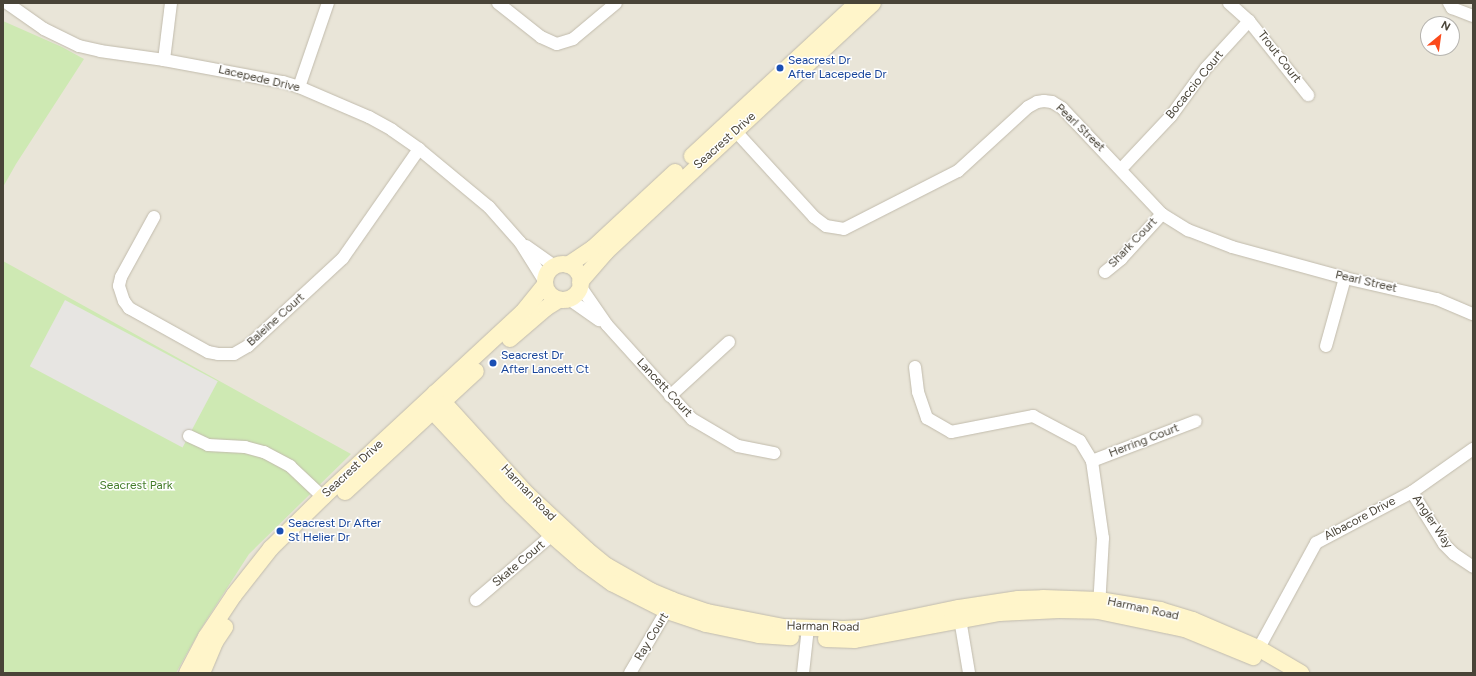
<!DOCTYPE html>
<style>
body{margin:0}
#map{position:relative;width:1476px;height:676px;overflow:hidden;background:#f5f2ea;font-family:Figtree,sans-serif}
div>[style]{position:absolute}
.residential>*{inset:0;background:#e9e5d8}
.green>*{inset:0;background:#cee9b3}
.parking>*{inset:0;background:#e7e5e2;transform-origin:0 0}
.roads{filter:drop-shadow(0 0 1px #c1bbac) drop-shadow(0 0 1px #c1bbac)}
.street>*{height:12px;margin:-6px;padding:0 6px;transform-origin:6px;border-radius:6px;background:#fff}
.secondary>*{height:16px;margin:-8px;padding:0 8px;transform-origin:8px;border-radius:8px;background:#fff5ca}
.secondary>.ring{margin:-8px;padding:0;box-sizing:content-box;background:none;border:16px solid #fff5ca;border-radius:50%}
.dots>*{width:11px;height:11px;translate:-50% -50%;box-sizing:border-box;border:2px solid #fff;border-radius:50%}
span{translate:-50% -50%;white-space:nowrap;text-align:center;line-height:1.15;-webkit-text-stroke:3px #fff;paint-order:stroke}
.street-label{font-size:12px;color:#494438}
.transit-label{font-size:12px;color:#164399}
.left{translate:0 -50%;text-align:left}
.park-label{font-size:12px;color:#447d2a}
.frame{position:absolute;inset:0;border:4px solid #494438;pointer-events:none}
.north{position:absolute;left:1420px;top:16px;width:40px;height:40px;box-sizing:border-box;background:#fff;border:1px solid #b6b4af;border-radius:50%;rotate:29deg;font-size:11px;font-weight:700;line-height:16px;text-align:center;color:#494438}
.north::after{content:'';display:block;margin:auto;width:14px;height:18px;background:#fb4a1b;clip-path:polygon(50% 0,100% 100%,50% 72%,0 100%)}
</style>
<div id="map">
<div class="residential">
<i style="clip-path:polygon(evenodd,3px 3px,1473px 3px,1473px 673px,3px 673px,3px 3px,1428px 24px,1452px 24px,1452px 48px,1428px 48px,1428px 24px)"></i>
</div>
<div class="green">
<i style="clip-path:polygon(3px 21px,62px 47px,84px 59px,16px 164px,3px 187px)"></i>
<i style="clip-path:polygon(3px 261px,351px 454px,249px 554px,200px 630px,176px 673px,3px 673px)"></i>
</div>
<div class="parking">
<i style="left:65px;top:300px;width:173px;height:75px;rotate:28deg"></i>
</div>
<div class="roads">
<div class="street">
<i style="left:7px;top:3px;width:45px;rotate:35.1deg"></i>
<i style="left:44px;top:29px;width:39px;rotate:26deg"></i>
<i style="left:79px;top:46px;width:22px;rotate:13deg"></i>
<i style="left:100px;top:51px;width:65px;rotate:8deg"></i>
<i style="left:164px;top:60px;width:121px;rotate:10.5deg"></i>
<i style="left:283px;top:82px;width:17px;rotate:17deg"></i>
<i style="left:299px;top:87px;width:76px;rotate:23.2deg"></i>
<i style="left:369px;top:117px;width:26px;rotate:29deg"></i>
<i style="left:392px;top:130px;width:33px;rotate:35deg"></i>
<i style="left:419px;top:149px;width:91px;rotate:39.6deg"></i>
<i style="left:489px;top:207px;width:47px;rotate:48.5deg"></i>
<i style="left:520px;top:242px;width:47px;rotate:58deg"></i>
<i style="left:498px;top:3px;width:55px;rotate:38.3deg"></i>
<i style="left:541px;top:37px;width:17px;rotate:24deg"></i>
<i style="left:557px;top:44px;width:17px;rotate:-17deg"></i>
<i style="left:573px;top:39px;width:56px;rotate:-39.9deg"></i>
<i style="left:1449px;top:3px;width:6px;rotate:59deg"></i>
<i style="left:1452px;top:8px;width:22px;rotate:21deg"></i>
<i style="left:1249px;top:21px;width:95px;rotate:51.4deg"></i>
<i style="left:164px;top:60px;width:57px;rotate:-83deg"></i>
<i style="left:299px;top:87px;width:89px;rotate:-71deg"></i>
<i style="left:730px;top:125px;width:125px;rotate:47.6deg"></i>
<i style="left:814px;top:217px;width:15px;rotate:37deg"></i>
<i style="left:826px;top:226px;width:18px;rotate:9deg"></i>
<i style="left:844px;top:229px;width:128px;rotate:-27deg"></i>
<i style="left:958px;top:171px;width:95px;rotate:-42.4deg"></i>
<i style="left:1028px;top:107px;width:10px;rotate:-29deg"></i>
<i style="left:1037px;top:102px;width:7px;rotate:-8deg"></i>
<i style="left:1044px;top:101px;width:8px;rotate:7deg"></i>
<i style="left:1052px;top:102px;width:12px;rotate:31deg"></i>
<i style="left:1062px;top:108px;width:146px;rotate:46.7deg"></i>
<i style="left:1162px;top:214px;width:31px;rotate:32deg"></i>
<i style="left:1188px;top:230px;width:47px;rotate:21.1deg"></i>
<i style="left:1232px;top:247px;width:117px;rotate:15.3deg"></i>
<i style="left:1345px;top:278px;width:94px;rotate:12.9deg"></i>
<i style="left:1437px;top:299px;width:39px;rotate:23deg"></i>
<i style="left:1121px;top:169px;width:73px;rotate:-46.7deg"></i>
<i style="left:1171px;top:116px;width:59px;rotate:-53.9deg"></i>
<i style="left:1206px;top:68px;width:64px;rotate:-47.5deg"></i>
<i style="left:1249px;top:21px;width:27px;rotate:-138deg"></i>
<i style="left:154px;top:217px;width:68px;rotate:118.8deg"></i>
<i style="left:121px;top:277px;width:9px;rotate:103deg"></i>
<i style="left:119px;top:286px;width:16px;rotate:72deg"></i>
<i style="left:124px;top:301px;width:9px;rotate:54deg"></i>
<i style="left:129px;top:308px;width:90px;rotate:29.1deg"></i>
<i style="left:208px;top:352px;width:10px;rotate:11deg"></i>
<i style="left:218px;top:354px;width:16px"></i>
<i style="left:234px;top:354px;width:16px;rotate:-30deg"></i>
<i style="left:248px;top:346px;width:129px;rotate:-42.8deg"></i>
<i style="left:343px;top:258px;width:133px;rotate:-55.1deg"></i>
<i style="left:526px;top:246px;width:35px;rotate:35deg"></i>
<i style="left:1105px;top:272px;width:21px;rotate:-39deg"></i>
<i style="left:1121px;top:259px;width:61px;rotate:-47.7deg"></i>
<i style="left:580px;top:286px;width:47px;rotate:55.3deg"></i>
<i style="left:607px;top:325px;width:127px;rotate:47.9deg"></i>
<i style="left:692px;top:419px;width:53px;rotate:30.4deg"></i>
<i style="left:738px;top:446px;width:37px;rotate:11deg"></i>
<i style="left:569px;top:299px;width:37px;rotate:35deg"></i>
<i style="left:1326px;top:346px;width:71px;rotate:-74.4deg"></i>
<i style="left:915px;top:367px;width:25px;rotate:83deg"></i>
<i style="left:918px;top:392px;width:28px;rotate:71deg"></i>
<i style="left:927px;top:418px;width:28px;rotate:30deg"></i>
<i style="left:951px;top:432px;width:84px;rotate:-11deg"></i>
<i style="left:1033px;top:416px;width:53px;rotate:28deg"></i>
<i style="left:1080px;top:441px;width:23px;rotate:59deg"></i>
<i style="left:1092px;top:461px;width:78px;rotate:81.9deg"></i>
<i style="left:1103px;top:538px;width:69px;rotate:93.3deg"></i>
<i style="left:670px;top:396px;width:80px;rotate:-42.5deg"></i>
<i style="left:189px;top:436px;width:21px;rotate:25deg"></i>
<i style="left:208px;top:445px;width:37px;rotate:3deg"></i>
<i style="left:245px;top:447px;width:20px;rotate:15deg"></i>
<i style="left:264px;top:452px;width:30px;rotate:28deg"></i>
<i style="left:290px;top:466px;width:45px;rotate:43.2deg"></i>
<i style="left:1092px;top:461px;width:111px;rotate:-21deg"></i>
<i style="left:1412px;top:492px;width:61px;rotate:58.4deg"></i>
<i style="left:1444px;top:544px;width:14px;rotate:45deg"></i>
<i style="left:1454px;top:554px;width:23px;rotate:34deg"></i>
<i style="left:476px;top:600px;width:109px;rotate:-40.5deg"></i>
<i style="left:959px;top:613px;width:61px;rotate:80.5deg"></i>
<i style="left:1255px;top:655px;width:128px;rotate:-61.4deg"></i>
<i style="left:1316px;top:543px;width:109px;rotate:-28deg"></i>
<i style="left:1412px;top:492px;width:75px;rotate:-35.2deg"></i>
<i style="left:630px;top:673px;width:81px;rotate:-59.6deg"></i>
<i style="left:803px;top:673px;width:45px;rotate:-83.7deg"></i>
</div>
<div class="secondary">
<i style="left:692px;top:156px;width:225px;rotate:-42.8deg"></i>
<i class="ring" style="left:545px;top:264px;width:20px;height:20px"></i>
<i style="left:568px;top:265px;width:30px;rotate:-34deg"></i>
<i style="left:593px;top:248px;width:112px;rotate:-42.8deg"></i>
<i style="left:580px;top:282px;width:40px;rotate:-49deg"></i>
<i style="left:606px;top:252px;width:365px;rotate:-43deg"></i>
<i style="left:510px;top:339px;width:48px;rotate:-40.7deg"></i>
<i style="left:546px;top:308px;width:15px;rotate:-32deg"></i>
<i style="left:435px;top:393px;width:137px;rotate:47.7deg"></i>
<i style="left:527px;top:494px;width:82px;rotate:43deg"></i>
<i style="left:587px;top:550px;width:26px;rotate:39deg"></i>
<i style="left:607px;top:566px;width:51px;rotate:29.6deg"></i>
<i style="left:651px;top:591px;width:23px;rotate:23deg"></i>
<i style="left:672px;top:600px;width:37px;rotate:19deg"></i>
<i style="left:707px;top:612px;width:77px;rotate:11.2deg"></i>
<i style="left:783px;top:627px;width:61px;rotate:1.9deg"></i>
<i style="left:844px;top:629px;width:18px;rotate:-3deg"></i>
<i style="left:862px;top:628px;width:99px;rotate:-11.7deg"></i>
<i style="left:959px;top:608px;width:60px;rotate:-8.7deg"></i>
<i style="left:1018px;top:599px;width:25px;rotate:-2deg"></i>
<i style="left:1043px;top:598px;width:56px;rotate:2deg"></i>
<i style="left:1099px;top:600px;width:62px;rotate:9.3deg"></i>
<i style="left:1160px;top:610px;width:34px;rotate:17deg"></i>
<i style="left:1193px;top:620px;width:71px;rotate:23.3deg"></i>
<i style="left:1258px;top:648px;width:50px;rotate:30.2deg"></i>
<i style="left:425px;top:403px;width:127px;rotate:46.9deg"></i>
<i style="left:512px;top:496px;width:57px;rotate:44.3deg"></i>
<i style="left:553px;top:536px;width:40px;rotate:41deg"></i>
<i style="left:583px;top:562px;width:36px;rotate:36deg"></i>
<i style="left:612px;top:583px;width:62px;rotate:27deg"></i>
<i style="left:667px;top:611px;width:41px;rotate:18.4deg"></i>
<i style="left:706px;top:624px;width:54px;rotate:11.7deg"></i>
<i style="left:759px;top:635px;width:32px;rotate:4deg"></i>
<i style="left:345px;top:492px;width:178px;rotate:-42.7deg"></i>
<i style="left:826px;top:639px;width:29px;rotate:2deg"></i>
<i style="left:855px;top:640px;width:147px;rotate:-10.6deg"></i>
<i style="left:999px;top:613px;width:60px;rotate:-2.9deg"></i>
<i style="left:1059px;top:610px;width:39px;rotate:1deg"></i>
<i style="left:1098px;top:611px;width:89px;rotate:11.7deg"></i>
<i style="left:1185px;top:629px;width:74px;rotate:22.4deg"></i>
<i style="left:187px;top:673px;width:41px;rotate:-62.2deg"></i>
<i style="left:206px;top:637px;width:50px;rotate:-56.3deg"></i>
<i style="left:234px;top:595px;width:60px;rotate:-51.8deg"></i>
<i style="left:271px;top:548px;width:73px;rotate:-44.4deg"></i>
<i style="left:323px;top:497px;width:271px;rotate:-42.8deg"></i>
<i style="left:522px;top:313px;width:36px;rotate:-51deg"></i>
<i style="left:202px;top:673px;width:34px;rotate:-67deg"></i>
<i style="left:215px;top:642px;width:18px;rotate:-56deg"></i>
</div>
</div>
<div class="dots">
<i style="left:780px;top:68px;background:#1a4fb4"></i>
<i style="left:493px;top:363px;background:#1a4fb4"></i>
<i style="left:280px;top:531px;background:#1a4fb4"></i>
</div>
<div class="street-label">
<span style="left:1279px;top:57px;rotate:52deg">Trout Court</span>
<span style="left:259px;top:79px;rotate:13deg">Lacepede Drive</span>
<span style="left:1195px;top:85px;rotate:-51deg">Bocaccio Court</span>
<span style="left:1080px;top:128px;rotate:44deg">Pearl Street</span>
<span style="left:725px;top:141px;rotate:-42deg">Seacrest Drive</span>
<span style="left:1133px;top:243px;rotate:-46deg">Shark Court</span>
<span style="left:1366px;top:282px;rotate:13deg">Pearl Street</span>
<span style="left:276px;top:320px;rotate:-42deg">Baleine Court</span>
<span style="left:664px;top:388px;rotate:47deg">Lancett Court</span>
<span style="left:1144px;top:441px;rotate:-21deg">Herring Court</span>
<span style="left:353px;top:469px;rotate:-43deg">Seacrest Drive</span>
<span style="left:528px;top:493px;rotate:46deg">Harman Road</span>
<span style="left:1360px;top:519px;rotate:-28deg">Albacore Drive</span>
<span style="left:1432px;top:522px;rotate:56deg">Angler Way</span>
<span style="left:519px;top:564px;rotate:-40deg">Skate Court</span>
<span style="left:1143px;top:609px;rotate:12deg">Harman Road</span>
<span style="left:823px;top:627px;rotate:1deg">Harman Road</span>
<span style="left:652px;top:637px;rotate:-59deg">Ray Court</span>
</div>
<div class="transit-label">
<span class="left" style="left:788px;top:68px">Seacrest Dr<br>After Lacepede Dr</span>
<span class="left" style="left:501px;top:363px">Seacrest Dr<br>After Lancett Ct</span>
<span class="left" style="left:288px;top:531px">Seacrest Dr After<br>St Helier Dr</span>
</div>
<div class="park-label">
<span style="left:136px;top:486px">Seacrest Park</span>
</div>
<div class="frame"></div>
<div class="north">N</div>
</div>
